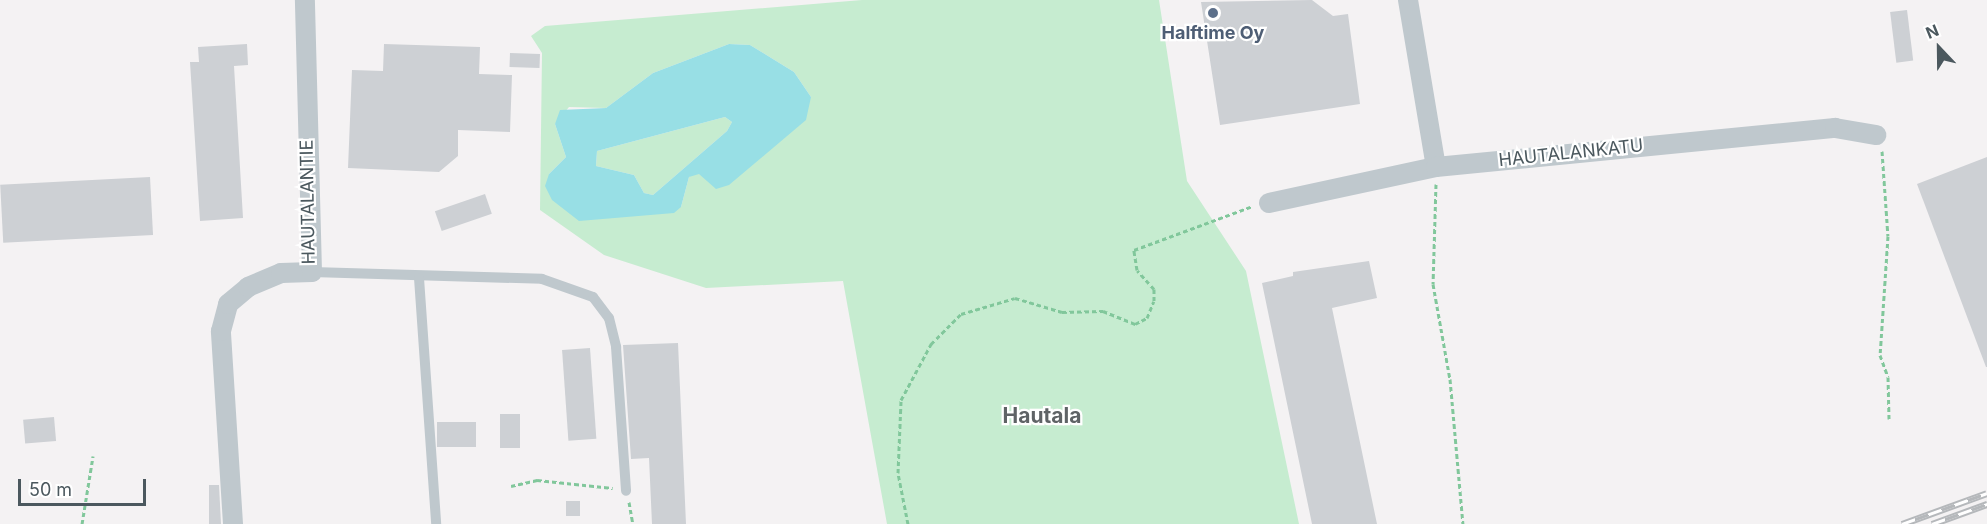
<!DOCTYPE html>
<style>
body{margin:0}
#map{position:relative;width:1987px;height:524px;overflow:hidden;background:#f4f2f3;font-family:Inter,sans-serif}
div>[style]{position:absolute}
.green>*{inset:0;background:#c6ecd0}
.water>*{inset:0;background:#98dfe5}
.building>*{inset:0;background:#cdd0d4;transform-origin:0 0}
.path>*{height:3px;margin-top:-1.5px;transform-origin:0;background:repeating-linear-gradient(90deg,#81c79b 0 4.5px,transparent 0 7.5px)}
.service>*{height:10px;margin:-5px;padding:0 5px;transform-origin:5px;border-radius:5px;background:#bfc8cd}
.minor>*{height:20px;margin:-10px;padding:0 10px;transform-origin:10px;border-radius:10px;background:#bfc8cd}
.rail>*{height:7px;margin-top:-3.5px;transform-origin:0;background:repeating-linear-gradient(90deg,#fff 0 14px,#b5b8bb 0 28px);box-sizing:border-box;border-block:2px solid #b5b8bb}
.dots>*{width:16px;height:16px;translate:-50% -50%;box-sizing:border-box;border:3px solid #fff;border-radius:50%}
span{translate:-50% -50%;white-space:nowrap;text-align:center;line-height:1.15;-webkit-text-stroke:4.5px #fff;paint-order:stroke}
.service-label{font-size:18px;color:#4e5e75;font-weight:700}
.street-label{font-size:18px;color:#4b585e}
.quarter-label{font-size:21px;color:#5f6366;font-weight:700}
.north{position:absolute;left:1909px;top:18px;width:60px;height:60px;-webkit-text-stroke:4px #fff;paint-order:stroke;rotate:338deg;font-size:16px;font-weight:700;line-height:24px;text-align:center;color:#4b585e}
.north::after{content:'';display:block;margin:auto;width:21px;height:27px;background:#4b585e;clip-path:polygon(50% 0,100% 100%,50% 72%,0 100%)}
.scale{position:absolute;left:18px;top:479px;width:128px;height:27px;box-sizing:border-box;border:3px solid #4b585e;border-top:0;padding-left:8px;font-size:18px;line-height:21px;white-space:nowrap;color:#4b585e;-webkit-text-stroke:4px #fff;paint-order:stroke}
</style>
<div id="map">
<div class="green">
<i style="clip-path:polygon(evenodd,862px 0,1159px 0,1187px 181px,1246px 271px,1299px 524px,887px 524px,843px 281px,706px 288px,604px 255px,540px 210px,542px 53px,531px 36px,545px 26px,862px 0,729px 44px,750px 45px,794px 72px,811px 97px,689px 177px,681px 207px,549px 174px,566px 157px,555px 124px,569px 107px,606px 108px,653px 73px,729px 44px)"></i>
<i style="clip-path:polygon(725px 117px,732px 122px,727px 131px,653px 195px,644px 193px,634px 175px,596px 166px,597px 151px)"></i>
</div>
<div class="water">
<i style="clip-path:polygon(evenodd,729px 44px,750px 45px,794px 72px,811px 97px,806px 120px,729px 185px,716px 189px,699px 174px,689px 177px,681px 207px,674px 213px,579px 221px,552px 200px,545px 186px,549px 174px,566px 157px,555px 124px,560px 110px,606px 108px,653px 73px,729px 44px,725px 117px,732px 122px,727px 131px,653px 195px,644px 193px,634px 175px,596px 166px,597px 151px,725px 117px)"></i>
</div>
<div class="building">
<i style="clip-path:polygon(1312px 0,1333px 16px,1348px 14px,1360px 104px,1220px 125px,1201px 2px)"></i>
<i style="left:1907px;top:10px;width:51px;height:17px;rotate:83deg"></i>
<i style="clip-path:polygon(247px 44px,248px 65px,234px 66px,243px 218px,200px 221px,190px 62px,199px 62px,198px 47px)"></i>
<i style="clip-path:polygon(384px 44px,480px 47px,479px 74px,512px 75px,510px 132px,458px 130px,458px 156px,439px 172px,348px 168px,352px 70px,383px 71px)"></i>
<i style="left:510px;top:53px;width:30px;height:14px;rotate:2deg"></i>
<i style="clip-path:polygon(1987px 157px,1987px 367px,1986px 367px,1917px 184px)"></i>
<i style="left:150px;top:177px;width:58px;height:150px;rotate:87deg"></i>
<i style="left:485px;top:194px;width:21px;height:53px;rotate:71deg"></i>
<i style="clip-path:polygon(1369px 261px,1377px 298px,1332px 308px,1377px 524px,1312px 524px,1262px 283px,1293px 276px,1293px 272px)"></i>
<i style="clip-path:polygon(678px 343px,686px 524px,652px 524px,649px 458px,631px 459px,623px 345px)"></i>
<i style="left:590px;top:348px;width:91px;height:28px;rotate:86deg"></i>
<i style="left:500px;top:414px;width:20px;height:34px"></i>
<i style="left:54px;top:417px;width:24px;height:31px;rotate:85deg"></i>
<i style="left:476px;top:422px;width:25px;height:39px;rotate:90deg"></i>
<i style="clip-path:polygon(209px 485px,219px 485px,221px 524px,209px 524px)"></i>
<i style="left:580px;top:501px;width:15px;height:14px;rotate:90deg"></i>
</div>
<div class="path">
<i style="left:1882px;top:151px;width:85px;rotate:86deg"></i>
<i style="left:1888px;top:236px;width:119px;rotate:93.8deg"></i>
<i style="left:1880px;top:355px;width:23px;rotate:70deg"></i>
<i style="left:1888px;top:377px;width:42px;rotate:88.6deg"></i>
<i style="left:1436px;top:184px;width:100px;rotate:91.7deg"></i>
<i style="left:1433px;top:284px;width:97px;rotate:79.9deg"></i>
<i style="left:1450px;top:379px;width:146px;rotate:84.9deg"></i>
<i style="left:511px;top:486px;width:27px;rotate:-13deg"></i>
<i style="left:537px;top:480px;width:76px;rotate:6deg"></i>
<i style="left:629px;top:502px;width:22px;rotate:80deg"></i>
<i style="left:82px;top:524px;width:69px;rotate:-80.8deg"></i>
<i style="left:908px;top:524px;width:52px;rotate:-101.1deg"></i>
<i style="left:898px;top:473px;width:73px;rotate:-87.6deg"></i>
<i style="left:901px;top:400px;width:64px;rotate:-61.8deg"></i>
<i style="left:931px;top:344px;width:42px;rotate:-45deg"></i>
<i style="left:961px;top:314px;width:56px;rotate:-16.5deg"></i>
<i style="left:1015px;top:298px;width:49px;rotate:16.6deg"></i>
<i style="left:1062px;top:312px;width:41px;rotate:-1.4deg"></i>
<i style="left:1103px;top:311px;width:35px;rotate:22deg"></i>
<i style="left:1135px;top:324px;width:13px;rotate:-27deg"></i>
<i style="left:1147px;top:318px;width:18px;rotate:-68deg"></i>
<i style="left:1154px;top:301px;width:12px;rotate:-90deg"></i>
<i style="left:1154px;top:289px;width:25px;rotate:-132deg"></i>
<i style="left:1137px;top:270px;width:20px;rotate:-99deg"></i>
<i style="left:1134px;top:250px;width:127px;rotate:-20.3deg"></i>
</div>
<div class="service">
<i style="left:312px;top:272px;width:230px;rotate:1.7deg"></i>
<i style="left:542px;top:279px;width:54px;rotate:19.4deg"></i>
<i style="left:593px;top:297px;width:26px;rotate:53deg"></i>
<i style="left:609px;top:318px;width:30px;rotate:76deg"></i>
<i style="left:616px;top:347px;width:144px;rotate:86deg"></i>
<i style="left:419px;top:278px;width:247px;rotate:86deg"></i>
</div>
<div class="minor">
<i style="left:1408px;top:0;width:169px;rotate:80.5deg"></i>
<i style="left:1269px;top:203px;width:171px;rotate:-12.2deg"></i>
<i style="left:1436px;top:167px;width:401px;rotate:-5.6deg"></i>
<i style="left:1835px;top:128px;width:42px;rotate:9.7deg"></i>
<i style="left:233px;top:524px;width:193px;rotate:-93.6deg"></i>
<i style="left:221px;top:331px;width:28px;rotate:-75deg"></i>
<i style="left:228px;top:304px;width:26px;rotate:-40deg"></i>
<i style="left:248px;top:287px;width:36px;rotate:-23deg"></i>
<i style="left:281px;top:273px;width:31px;rotate:-2deg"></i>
<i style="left:312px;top:272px;width:272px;rotate:-91.5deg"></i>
</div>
<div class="rail">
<i style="left:1902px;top:524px;width:90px;rotate:-20deg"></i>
<i style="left:1932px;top:524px;width:59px;rotate:-20deg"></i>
</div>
<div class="dots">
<i style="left:1213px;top:13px;background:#5c6f8a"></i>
</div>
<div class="service-label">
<span style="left:1213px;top:33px">Halftime Oy</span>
</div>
<div class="street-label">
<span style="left:1571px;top:153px;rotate:-6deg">HAUTALANKATU</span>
<span style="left:308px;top:202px;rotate:-91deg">HAUTALANTIE</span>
</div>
<div class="quarter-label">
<span style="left:1042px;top:416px">Hautala</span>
</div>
<div class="north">N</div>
<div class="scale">50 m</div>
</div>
